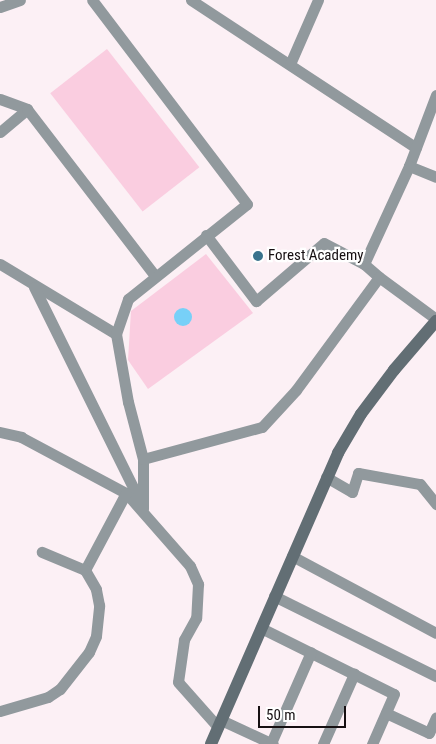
<!DOCTYPE html>
<style>
body{margin:0}
#map{position:relative;width:436px;height:744px;overflow:hidden;background:#fcf0f5;font-family:"Roboto Condensed",sans-serif}
div>[style]{position:absolute}
.green>*{inset:0;background:#facde0;transform-origin:0 0}
.water>*{inset:0;background:#77d0f8}
.round{border-radius:50%}
.street>*{height:11px;margin:-5.5px;padding:0 5.5px;transform-origin:5.5px;border-radius:5.5px;background:#91999d}
.secondary>*{height:12px;margin:-6px;padding:0 6px;transform-origin:6px;border-radius:6px;background:#626e74}
.dots>*{width:14px;height:14px;translate:-50% -50%;box-sizing:border-box;border:2px solid #fff;border-radius:50%}
span{translate:-50% -50%;white-space:nowrap;text-align:center;line-height:1.15;-webkit-text-stroke:4.5px #fff;paint-order:stroke}
.poi-label{font-size:15px;color:#161012}
.left{translate:0 -50%;text-align:left}
.scale{position:absolute;left:258px;top:706px;width:88px;height:22px;box-sizing:border-box;border:2px solid #161012;border-top:0;padding-left:6px;font-size:15px;line-height:18px;white-space:nowrap;color:#161012;-webkit-text-stroke:4px #fff;paint-order:stroke}
</style>
<div id="map">
<div class="green">
<i style="left:107px;top:49px;width:150px;height:72px;rotate:52deg"></i>
<i style="clip-path:polygon(206px 254px,253px 313px,148px 389px,128px 360px,131px 311px)"></i>
</div>
<div class="water">
<i class="round" style="left:174px;top:308px;width:18px;height:18px"></i>
</div>
<div class="street">
<i style="left:191px;top:0;width:269px;rotate:33.3deg"></i>
<i style="left:0;top:7px;width:21px;rotate:-19deg"></i>
<i style="left:290px;top:64px;width:70px;rotate:-66.4deg"></i>
<i style="left:436px;top:95px;width:76px;rotate:110.8deg"></i>
<i style="left:409px;top:166px;width:29px;rotate:22deg"></i>
<i style="left:0;top:99px;width:29px;rotate:20deg"></i>
<i style="left:0;top:132px;width:35px;rotate:-40deg"></i>
<i style="left:27px;top:109px;width:210px;rotate:52.5deg"></i>
<i style="left:206px;top:235px;width:83px;rotate:52.9deg"></i>
<i style="left:256px;top:301px;width:89px;rotate:-40.5deg"></i>
<i style="left:324px;top:243px;width:45px;rotate:27.7deg"></i>
<i style="left:0;top:264px;width:135px;rotate:31.1deg"></i>
<i style="left:379px;top:277px;width:20px;rotate:-139deg"></i>
<i style="left:364px;top:264px;width:108px;rotate:-65.3deg"></i>
<i style="left:34px;top:287px;width:246px;rotate:63.7deg"></i>
<i style="left:143px;top:508px;width:49px;rotate:-90deg"></i>
<i style="left:143px;top:459px;width:59px;rotate:-104.7deg"></i>
<i style="left:128px;top:402px;width:69px;rotate:-100deg"></i>
<i style="left:116px;top:334px;width:37px;rotate:-71deg"></i>
<i style="left:128px;top:299px;width:152px;rotate:-38.6deg"></i>
<i style="left:247px;top:204px;width:256px;rotate:-127.2deg"></i>
<i style="left:0;top:432px;width:22px;rotate:13deg"></i>
<i style="left:21px;top:437px;width:119px;rotate:28.1deg"></i>
<i style="left:126px;top:493px;width:97px;rotate:48.8deg"></i>
<i style="left:190px;top:566px;width:20px;rotate:66deg"></i>
<i style="left:198px;top:584px;width:34px;rotate:93deg"></i>
<i style="left:196px;top:618px;width:25px;rotate:119deg"></i>
<i style="left:184px;top:640px;width:42px;rotate:98.1deg"></i>
<i style="left:178px;top:682px;width:60px;rotate:48.4deg"></i>
<i style="left:143px;top:459px;width:123px;rotate:-15.1deg"></i>
<i style="left:262px;top:427px;width:50px;rotate:-47.4deg"></i>
<i style="left:296px;top:390px;width:140px;rotate:-53.7deg"></i>
<i style="left:379px;top:277px;width:71px;rotate:36.4deg"></i>
<i style="left:326px;top:477px;width:30px;rotate:30deg"></i>
<i style="left:352px;top:492px;width:20px;rotate:-72deg"></i>
<i style="left:358px;top:473px;width:63px;rotate:10.1deg"></i>
<i style="left:420px;top:484px;width:26px;rotate:51deg"></i>
<i style="left:292px;top:556px;width:163px;rotate:28.1deg"></i>
<i style="left:85px;top:570px;width:87px;rotate:-62deg"></i>
<i style="left:274px;top:596px;width:181px;rotate:26.3deg"></i>
<i style="left:261px;top:628px;width:148px;rotate:26.4deg"></i>
<i style="left:394px;top:694px;width:55px;rotate:113.7deg"></i>
<i style="left:0;top:711px;width:50px;rotate:-16.3deg"></i>
<i style="left:48px;top:697px;width:14px;rotate:-34deg"></i>
<i style="left:60px;top:689px;width:47px;rotate:-51.9deg"></i>
<i style="left:89px;top:652px;width:17px;rotate:-66deg"></i>
<i style="left:96px;top:636px;width:31px;rotate:-84deg"></i>
<i style="left:99px;top:605px;width:16px;rotate:-101deg"></i>
<i style="left:96px;top:589px;width:22px;rotate:-120deg"></i>
<i style="left:85px;top:570px;width:47px;rotate:-157.3deg"></i>
<i style="left:386px;top:713px;width:47px;rotate:24.9deg"></i>
<i style="left:429px;top:733px;width:17px;rotate:-66deg"></i>
<i style="left:221px;top:720px;width:57px;rotate:24.8deg"></i>
<i style="left:271px;top:743px;width:99px;rotate:-66.3deg"></i>
<i style="left:323px;top:744px;width:77px;rotate:-66.1deg"></i>
</div>
<div class="secondary">
<i style="left:211px;top:744px;width:318px;rotate:-66.4deg"></i>
<i style="left:338px;top:453px;width:45px;rotate:-59.5deg"></i>
<i style="left:361px;top:414px;width:55px;rotate:-53.1deg"></i>
<i style="left:394px;top:370px;width:65px;rotate:-49.4deg"></i>
</div>
<div class="dots">
<i style="left:258px;top:256px;background:#3a738d"></i>
</div>
<div class="poi-label">
<span class="left" style="left:268px;top:256px">Forest Academy</span>
</div>
<div class="scale">50 m</div>
</div>
